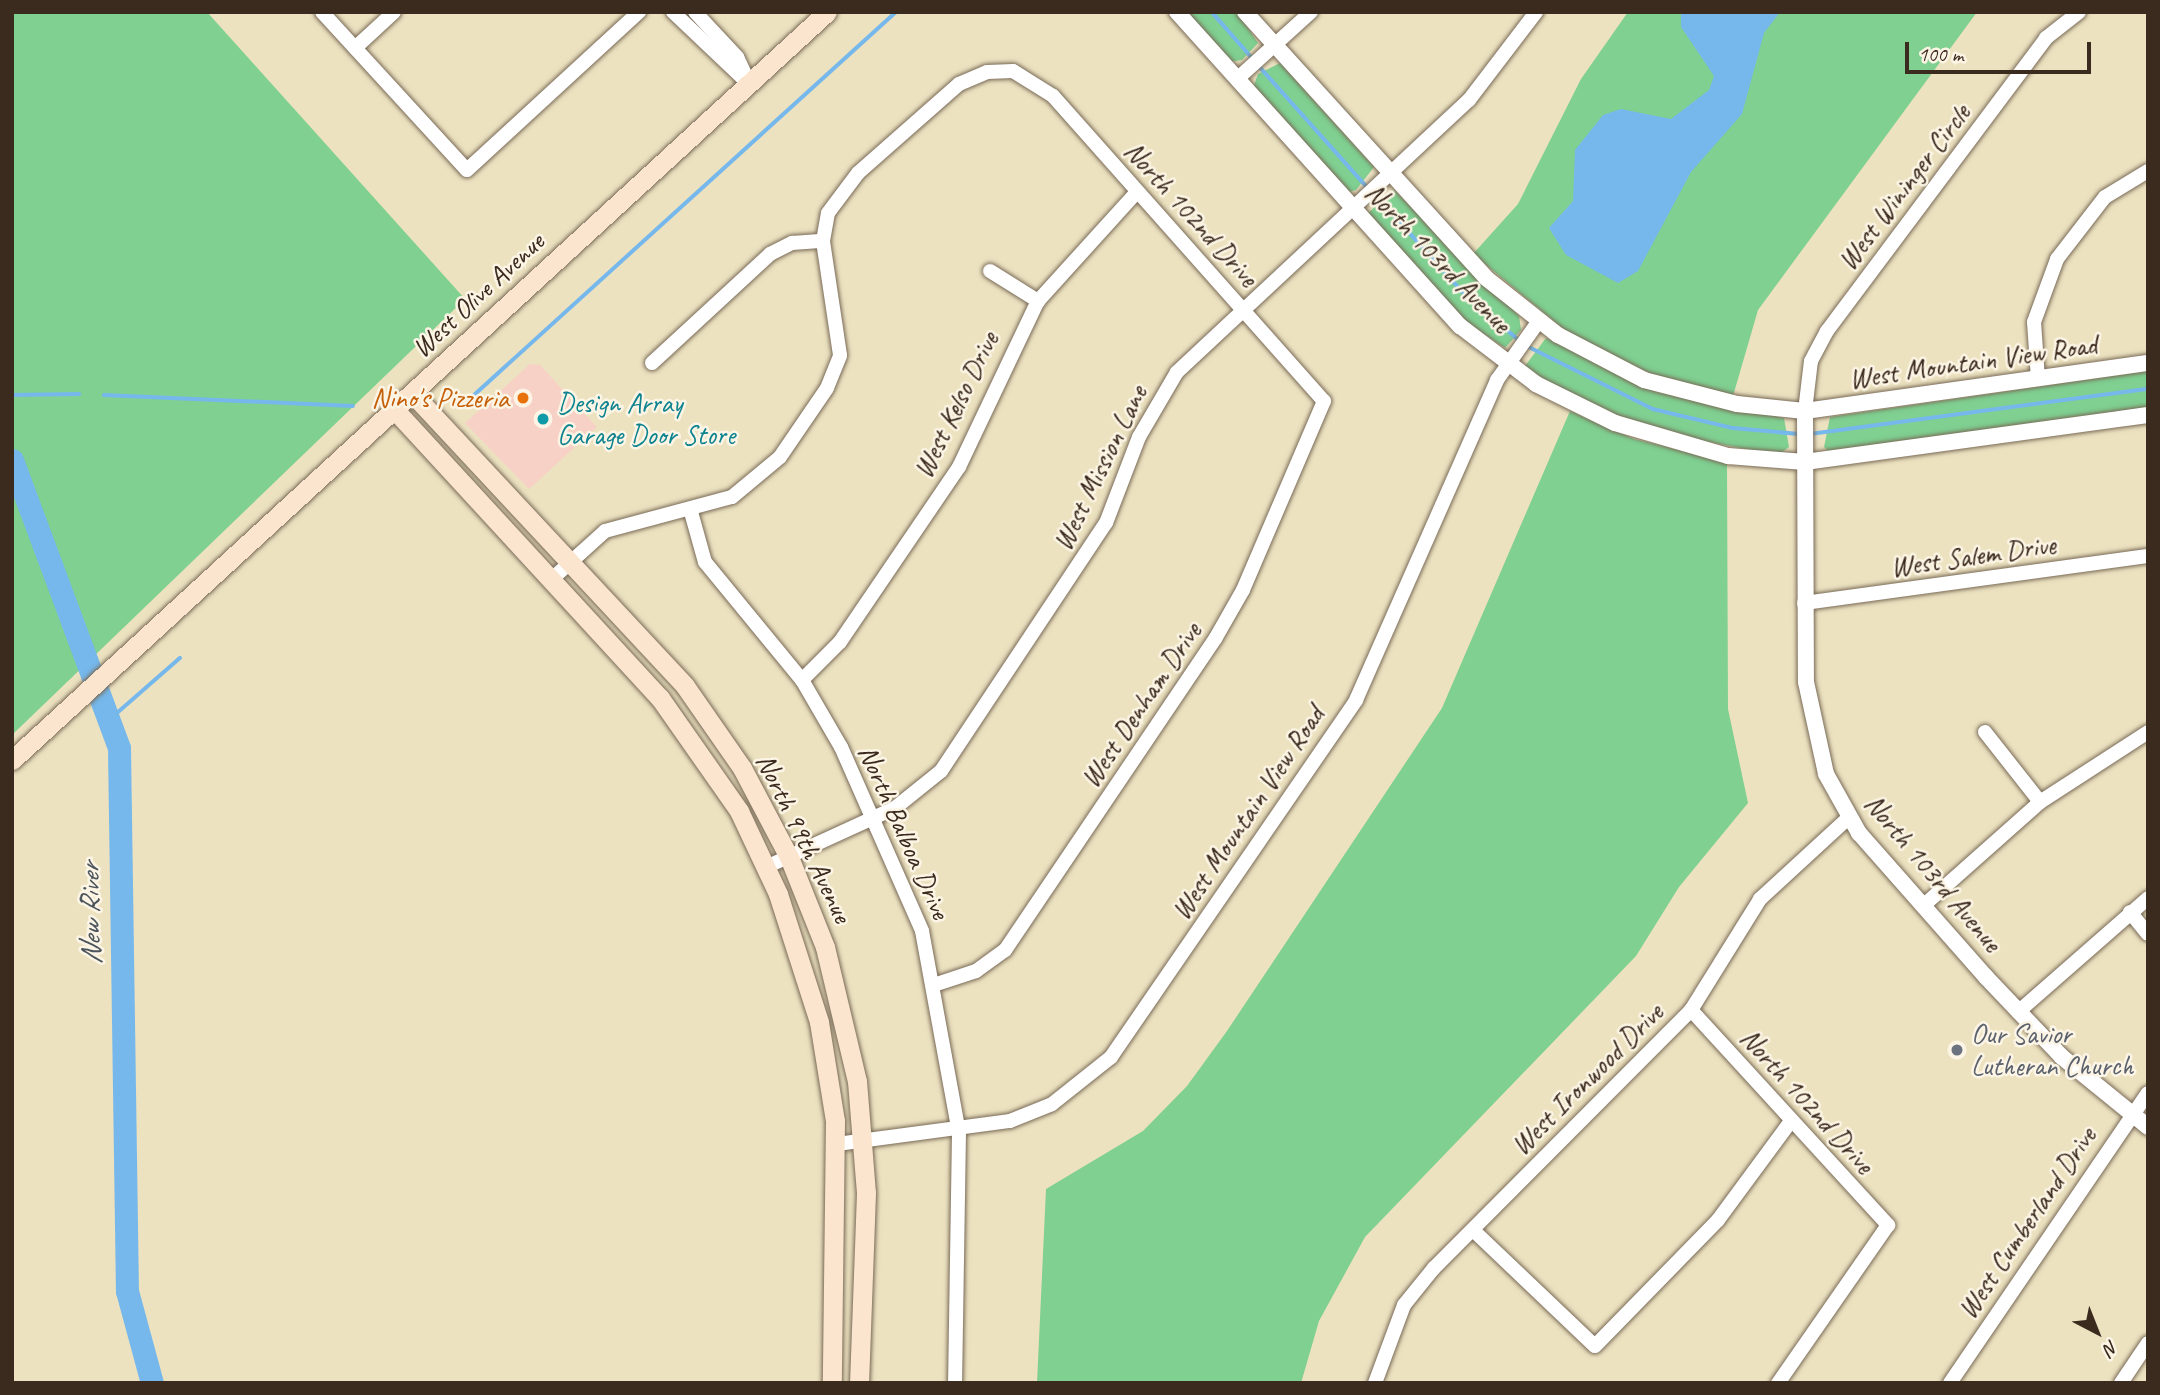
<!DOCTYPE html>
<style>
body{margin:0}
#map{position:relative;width:2160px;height:1395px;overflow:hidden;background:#ece2c0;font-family:Caveat,sans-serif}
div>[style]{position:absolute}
.built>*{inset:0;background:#f7d1c6}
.green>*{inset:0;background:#7fd091}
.water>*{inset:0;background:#76b8eb}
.stream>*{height:3.5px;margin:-1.75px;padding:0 1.75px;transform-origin:1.75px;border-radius:1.75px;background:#76b8eb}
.river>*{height:23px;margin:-11.5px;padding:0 11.5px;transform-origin:11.5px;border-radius:11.5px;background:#76b8eb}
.roads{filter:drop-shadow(0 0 2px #796a57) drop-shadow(0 0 2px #796a57)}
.minor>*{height:14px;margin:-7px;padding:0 7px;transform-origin:7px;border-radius:7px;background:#fff}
.tertiary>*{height:16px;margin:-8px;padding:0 8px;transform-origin:8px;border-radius:8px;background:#fff}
.secondary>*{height:19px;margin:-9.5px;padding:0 9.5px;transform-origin:9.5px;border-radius:9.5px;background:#fbe5cf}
.dots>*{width:19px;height:19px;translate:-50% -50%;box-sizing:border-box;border:4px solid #fcf5e5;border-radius:50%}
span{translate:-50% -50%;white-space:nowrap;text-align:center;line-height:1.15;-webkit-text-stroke:5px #fcf5e5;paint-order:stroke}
.street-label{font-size:28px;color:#3b2a1e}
.food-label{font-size:28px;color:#c56008}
.right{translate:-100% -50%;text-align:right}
.culture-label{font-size:28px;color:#0d838f}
.left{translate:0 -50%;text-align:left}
.worship-label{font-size:28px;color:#5b616d}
.water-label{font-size:30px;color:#4d555c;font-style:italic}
.frame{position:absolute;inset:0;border:14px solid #3b2a1e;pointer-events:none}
.north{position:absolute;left:2062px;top:1297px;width:70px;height:70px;-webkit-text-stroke:5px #fcf5e5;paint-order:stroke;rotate:138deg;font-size:19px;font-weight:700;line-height:28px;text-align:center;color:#3b2a1e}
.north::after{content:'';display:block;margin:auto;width:24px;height:32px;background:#3b2a1e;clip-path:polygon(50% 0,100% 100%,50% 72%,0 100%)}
.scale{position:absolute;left:1905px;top:42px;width:186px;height:32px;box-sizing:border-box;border:4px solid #3b2a1e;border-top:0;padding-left:9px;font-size:21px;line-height:24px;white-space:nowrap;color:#3b2a1e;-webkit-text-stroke:5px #fcf5e5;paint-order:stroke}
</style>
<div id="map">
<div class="built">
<i style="clip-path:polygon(530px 364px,540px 365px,597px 427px,529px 489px,465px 423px)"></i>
</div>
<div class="green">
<i style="clip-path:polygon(12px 12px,207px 12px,465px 299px,12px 735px)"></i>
<i style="clip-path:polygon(1183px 12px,1237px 12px,1258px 43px,1242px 60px,1229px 62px)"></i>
<i style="clip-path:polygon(1628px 12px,1977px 12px,1758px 310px,1733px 396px,1659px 377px,1578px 341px,1473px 254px,1518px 204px,1581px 79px)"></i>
<i style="clip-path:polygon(1280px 63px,1374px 167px,1356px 190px,1349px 192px,1253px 88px,1258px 74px)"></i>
<i style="clip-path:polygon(1394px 190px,1519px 316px,1521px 330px,1505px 348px,1462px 319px,1368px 213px)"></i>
<i style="clip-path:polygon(1546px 338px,1656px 392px,1784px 418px,1789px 447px,1778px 455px,1655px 432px,1559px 392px,1525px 366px)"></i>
<i style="clip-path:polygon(2148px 371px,2148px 411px,1830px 453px,1824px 447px,1830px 417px)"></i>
<i style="clip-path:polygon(1570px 411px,1634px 439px,1727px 462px,1728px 709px,1748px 803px,1679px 887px,1636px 956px,1365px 1237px,1319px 1321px,1301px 1383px,1037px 1383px,1046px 1189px,1143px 1131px,1187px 1086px,1227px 1031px,1442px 708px)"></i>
</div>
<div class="water">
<i style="clip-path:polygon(1681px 12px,1780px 12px,1764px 33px,1742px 114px,1691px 172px,1638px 271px,1618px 283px,1566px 255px,1549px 228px,1573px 201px,1575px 150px,1603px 115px,1621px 109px,1671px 119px,1709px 90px,1714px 76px,1681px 27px)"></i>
</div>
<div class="stream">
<i style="left:1212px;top:12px;width:64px;rotate:48.8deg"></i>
<i style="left:1259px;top:66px;width:164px;rotate:48.2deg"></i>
<i style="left:1374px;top:193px;width:132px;rotate:48.1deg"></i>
<i style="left:1462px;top:291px;width:78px;rotate:40.8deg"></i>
<i style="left:1527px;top:346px;width:141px;rotate:26.6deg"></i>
<i style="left:1653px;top:409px;width:82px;rotate:13.4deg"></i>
<i style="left:1733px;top:428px;width:66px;rotate:5.2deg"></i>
<i style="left:12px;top:395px;width:67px;rotate:-0.9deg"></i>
<i style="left:104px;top:395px;width:249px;rotate:2.5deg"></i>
<i style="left:462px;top:406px;width:586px;rotate:-42.23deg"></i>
<i style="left:1810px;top:434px;width:341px;rotate:-7.6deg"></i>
<i style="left:109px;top:720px;width:94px;rotate:-41.1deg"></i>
</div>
<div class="river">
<i style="left:12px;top:460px;width:307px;rotate:69.6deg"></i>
<i style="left:119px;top:748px;width:543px;rotate:89.16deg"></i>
<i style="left:127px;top:1291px;width:95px;rotate:74.8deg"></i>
</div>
<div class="roads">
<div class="minor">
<i style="left:322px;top:12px;width:214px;rotate:47.5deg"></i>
<i style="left:467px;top:170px;width:234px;rotate:-42.6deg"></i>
<i style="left:673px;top:12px;width:105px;rotate:43.5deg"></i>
<i style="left:695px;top:12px;width:62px;rotate:47deg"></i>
<i style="left:737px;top:57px;width:29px;rotate:65deg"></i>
<i style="left:355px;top:48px;width:53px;rotate:-42.7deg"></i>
<i style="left:1237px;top:79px;width:100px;rotate:-42.2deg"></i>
<i style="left:990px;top:271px;width:57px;rotate:32deg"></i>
<i style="left:652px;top:363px;width:161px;rotate:-42.7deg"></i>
<i style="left:770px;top:254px;width:25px;rotate:-27deg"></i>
<i style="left:792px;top:243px;width:31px;rotate:-4deg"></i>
<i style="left:2038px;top:379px;width:57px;rotate:-94deg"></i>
<i style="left:2034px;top:322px;width:67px;rotate:-69.9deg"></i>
<i style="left:2057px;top:259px;width:78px;rotate:-52.3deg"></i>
<i style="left:2105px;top:197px;width:50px;rotate:-31.2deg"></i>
<i style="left:1805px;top:411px;width:50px;rotate:-83.2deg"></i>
<i style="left:1811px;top:361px;width:34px;rotate:-62deg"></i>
<i style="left:1827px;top:331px;width:366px;rotate:-53.2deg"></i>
<i style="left:2046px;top:38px;width:42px;rotate:-38.2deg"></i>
<i style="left:691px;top:512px;width:52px;rotate:74.4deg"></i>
<i style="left:705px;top:562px;width:153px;rotate:50.6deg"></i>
<i style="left:802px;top:680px;width:78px;rotate:59.8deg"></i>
<i style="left:841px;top:747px;width:201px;rotate:66.2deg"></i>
<i style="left:922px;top:931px;width:204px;rotate:79.6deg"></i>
<i style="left:959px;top:1132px;width:251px;rotate:90.9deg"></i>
<i style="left:553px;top:578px;width:70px;rotate:-42.1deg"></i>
<i style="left:605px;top:531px;width:131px;rotate:-15deg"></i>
<i style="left:732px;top:497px;width:62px;rotate:-39.8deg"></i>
<i style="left:780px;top:457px;width:83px;rotate:-55.7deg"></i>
<i style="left:827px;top:388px;width:35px;rotate:-68deg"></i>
<i style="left:840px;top:355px;width:115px;rotate:-98.5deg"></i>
<i style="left:823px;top:241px;width:28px;rotate:-80deg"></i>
<i style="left:828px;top:213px;width:50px;rotate:-53.1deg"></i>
<i style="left:858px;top:173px;width:135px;rotate:-41.4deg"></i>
<i style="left:959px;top:84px;width:30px;rotate:-23deg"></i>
<i style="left:987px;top:72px;width:26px;rotate:-2deg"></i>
<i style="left:1013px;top:71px;width:47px;rotate:32deg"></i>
<i style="left:1053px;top:96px;width:408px;rotate:48.4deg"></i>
<i style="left:1324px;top:401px;width:206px;rotate:113.2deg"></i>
<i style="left:1243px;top:590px;width:56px;rotate:119.7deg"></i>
<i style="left:1215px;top:639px;width:375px;rotate:124deg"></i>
<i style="left:1005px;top:950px;width:36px;rotate:144deg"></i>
<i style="left:976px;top:971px;width:41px;rotate:161.6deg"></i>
<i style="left:1804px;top:603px;width:347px;rotate:-7.8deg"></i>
<i style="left:802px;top:680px;width:54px;rotate:-45deg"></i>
<i style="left:840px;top:642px;width:212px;rotate:-55.8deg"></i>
<i style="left:959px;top:467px;width:184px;rotate:-64.6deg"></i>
<i style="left:1038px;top:301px;width:146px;rotate:-47.8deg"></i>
<i style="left:1985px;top:732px;width:89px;rotate:51.8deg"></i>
<i style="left:766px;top:867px;width:142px;rotate:-24.6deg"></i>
<i style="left:895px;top:808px;width:59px;rotate:-38.8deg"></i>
<i style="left:941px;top:771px;width:298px;rotate:-56.4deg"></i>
<i style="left:1106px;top:523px;width:92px;rotate:-69deg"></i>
<i style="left:1139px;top:437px;width:75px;rotate:-59.7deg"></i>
<i style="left:1177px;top:372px;width:399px;rotate:-43deg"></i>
<i style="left:1469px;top:100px;width:111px;rotate:-52.7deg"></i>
<i style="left:1923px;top:906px;width:157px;rotate:-41.6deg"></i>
<i style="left:2040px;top:802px;width:129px;rotate:-32.9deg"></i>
<i style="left:2130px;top:912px;width:28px;rotate:51deg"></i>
<i style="left:1691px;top:1010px;width:292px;rotate:47.5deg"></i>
<i style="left:1888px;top:1225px;width:193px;rotate:124.8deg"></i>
<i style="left:2018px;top:1012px;width:173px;rotate:-41.2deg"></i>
<i style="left:837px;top:1144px;width:175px;rotate:-7.6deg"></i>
<i style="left:1010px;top:1121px;width:45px;rotate:-22deg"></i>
<i style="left:1052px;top:1104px;width:75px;rotate:-38.5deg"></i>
<i style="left:1111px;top:1057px;width:433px;rotate:-55.5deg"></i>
<i style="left:1356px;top:700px;width:350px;rotate:-66.2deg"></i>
<i style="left:1497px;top:380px;width:71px;rotate:-54.7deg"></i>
<i style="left:1473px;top:1230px;width:168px;rotate:43.6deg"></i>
<i style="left:1595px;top:1346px;width:176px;rotate:-45.7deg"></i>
<i style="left:1718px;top:1220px;width:123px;rotate:-53.6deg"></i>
<i style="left:1375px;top:1383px;width:83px;rotate:-69.6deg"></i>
<i style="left:1404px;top:1305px;width:48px;rotate:-51deg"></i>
<i style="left:1434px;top:1268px;width:364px;rotate:-45.1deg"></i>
<i style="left:1691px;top:1010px;width:131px;rotate:-58.1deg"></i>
<i style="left:1760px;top:899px;width:120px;rotate:-42.6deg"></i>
<i style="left:1950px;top:1383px;width:351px;rotate:-55.7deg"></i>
<i style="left:2121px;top:1383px;width:48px;rotate:-56deg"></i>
</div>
<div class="tertiary">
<i style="left:1177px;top:12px;width:423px;rotate:48deg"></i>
<i style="left:1460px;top:326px;width:96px;rotate:37.3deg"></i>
<i style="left:1536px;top:384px;width:88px;rotate:26.3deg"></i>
<i style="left:1615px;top:423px;width:118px;rotate:16.3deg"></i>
<i style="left:1728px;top:456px;width:77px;rotate:4.5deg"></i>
<i style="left:1805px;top:462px;width:346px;rotate:-7.8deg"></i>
<i style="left:1245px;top:12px;width:359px;rotate:47.8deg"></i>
<i style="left:1486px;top:278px;width:92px;rotate:38.4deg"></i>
<i style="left:1558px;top:335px;width:97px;rotate:27.6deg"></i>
<i style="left:1644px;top:380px;width:96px;rotate:14.5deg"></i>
<i style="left:1737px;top:404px;width:68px;rotate:5.9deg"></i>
<i style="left:1805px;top:411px;width:346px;rotate:-8deg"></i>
<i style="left:1805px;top:411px;width:271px;rotate:89.8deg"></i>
<i style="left:1806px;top:682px;width:94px;rotate:77.7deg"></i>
<i style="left:1826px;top:774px;width:68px;rotate:60.8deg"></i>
<i style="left:1859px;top:833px;width:192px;rotate:48.6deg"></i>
<i style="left:1986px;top:977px;width:110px;rotate:46.5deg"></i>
<i style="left:2062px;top:1057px;width:111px;rotate:39.1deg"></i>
</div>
<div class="secondary">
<i style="left:412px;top:393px;width:400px;rotate:47deg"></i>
<i style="left:685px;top:686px;width:100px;rotate:55.2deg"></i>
<i style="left:742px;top:768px;width:101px;rotate:62.2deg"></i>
<i style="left:789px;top:857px;width:97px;rotate:68.2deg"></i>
<i style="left:825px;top:947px;width:138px;rotate:76.6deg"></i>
<i style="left:857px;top:1081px;width:112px;rotate:85.4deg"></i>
<i style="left:866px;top:1193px;width:190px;rotate:92.1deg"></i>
<i style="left:394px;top:409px;width:393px;rotate:47.4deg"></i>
<i style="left:660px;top:698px;width:138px;rotate:55deg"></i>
<i style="left:739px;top:811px;width:92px;rotate:64.8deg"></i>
<i style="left:778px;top:894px;width:134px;rotate:72.2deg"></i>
<i style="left:819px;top:1022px;width:100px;rotate:80.8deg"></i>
<i style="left:835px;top:1121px;width:262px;rotate:90.7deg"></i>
<i style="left:12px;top:760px;width:1106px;rotate:-42.55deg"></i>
</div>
</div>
<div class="dots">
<i style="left:523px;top:398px;background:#e8710a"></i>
<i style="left:543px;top:419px;background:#0f9aa8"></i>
<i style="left:1957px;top:1050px;background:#6b7280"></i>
</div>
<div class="street-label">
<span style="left:1904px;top:187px;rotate:-53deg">West Wininger Circle</span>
<span style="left:1191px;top:214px;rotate:48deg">North 102nd Drive</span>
<span style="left:1438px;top:258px;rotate:46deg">North 103rd Avenue</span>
<span style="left:478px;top:295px;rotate:-43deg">West Olive Avenue</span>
<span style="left:1973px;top:362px;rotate:-8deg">West Mountain View Road</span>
<span style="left:956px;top:405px;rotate:-64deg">West Kelso Drive</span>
<span style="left:1100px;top:468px;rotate:-64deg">West Mission Lane</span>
<span style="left:1973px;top:556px;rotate:-8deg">West Salem Drive</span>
<span style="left:1141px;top:705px;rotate:-56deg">West Denham Drive</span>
<span style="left:1248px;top:813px;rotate:-56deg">West Mountain View Road</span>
<span style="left:904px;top:832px;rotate:66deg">North Balboa Drive</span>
<span style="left:804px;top:838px;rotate:64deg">North 99th Avenue</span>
<span style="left:1933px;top:873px;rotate:50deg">North 103rd Avenue</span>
<span style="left:1587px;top:1079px;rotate:-45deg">West Ironwood Drive</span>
<span style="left:1807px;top:1101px;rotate:48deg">North 102nd Drive</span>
<span style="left:2027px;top:1223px;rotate:-56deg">West Cumberland Drive</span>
</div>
<div class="food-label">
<span class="right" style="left:509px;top:398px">Nino's Pizzeria</span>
</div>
<div class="culture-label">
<span class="left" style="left:557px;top:419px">Design Array<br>Garage Door Store</span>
</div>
<div class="worship-label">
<span class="left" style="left:1971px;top:1050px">Our Savior<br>Lutheran Church</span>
</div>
<div class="water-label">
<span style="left:90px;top:914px;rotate:-91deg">New River</span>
</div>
<div class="frame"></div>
<div class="north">N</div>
<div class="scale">100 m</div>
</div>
